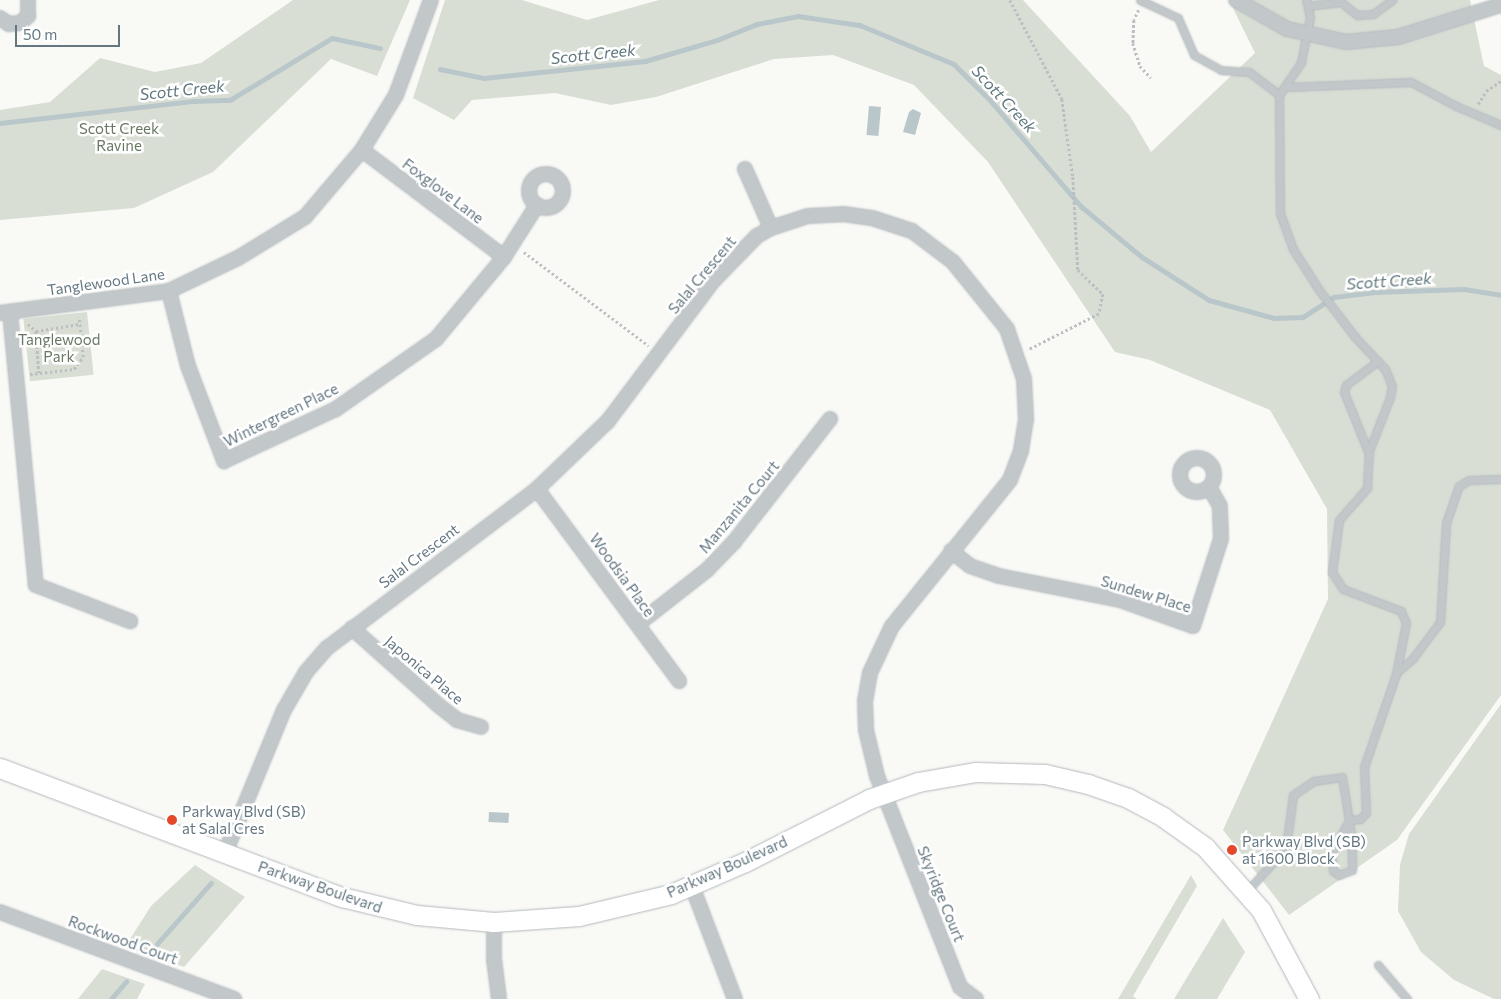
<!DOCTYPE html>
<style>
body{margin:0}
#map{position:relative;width:1501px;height:999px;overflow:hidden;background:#f9f9f6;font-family:Commissioner,sans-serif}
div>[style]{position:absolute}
.green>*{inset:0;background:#d9ded5;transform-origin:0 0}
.water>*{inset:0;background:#b9c7ca;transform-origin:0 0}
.stream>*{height:4.5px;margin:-2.25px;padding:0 2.25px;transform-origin:2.25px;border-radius:2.25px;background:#b9c7ca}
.path>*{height:2.5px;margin-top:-1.25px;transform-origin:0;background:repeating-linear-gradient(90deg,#bcbfc1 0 2.5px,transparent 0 5px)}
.roads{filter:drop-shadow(0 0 1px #b2b9bd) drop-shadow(0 0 1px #b2b9bd)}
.lane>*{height:7px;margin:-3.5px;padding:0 3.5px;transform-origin:3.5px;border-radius:3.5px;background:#c2c7ca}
.street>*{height:14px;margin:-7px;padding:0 7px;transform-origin:7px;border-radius:7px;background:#c2c7ca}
.street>.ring{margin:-7px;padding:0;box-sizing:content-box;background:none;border:14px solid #c2c7ca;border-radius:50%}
.secondary>*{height:19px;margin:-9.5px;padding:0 9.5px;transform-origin:9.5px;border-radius:9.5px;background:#fff}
.dots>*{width:14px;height:14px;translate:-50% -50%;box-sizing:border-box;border:2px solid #fff;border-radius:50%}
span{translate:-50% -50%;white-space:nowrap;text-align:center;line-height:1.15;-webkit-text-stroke:5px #fff;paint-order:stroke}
.park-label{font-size:15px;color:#687963}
.street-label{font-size:15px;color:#647781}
.poi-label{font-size:15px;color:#647781}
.left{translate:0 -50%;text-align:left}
.water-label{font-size:16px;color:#5e767c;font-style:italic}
.scale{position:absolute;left:15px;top:25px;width:105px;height:22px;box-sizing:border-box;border:2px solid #647781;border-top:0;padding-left:6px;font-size:15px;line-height:18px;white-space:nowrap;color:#647781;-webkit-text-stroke:4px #fff;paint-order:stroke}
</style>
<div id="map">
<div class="green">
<i style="clip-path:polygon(293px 0,410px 0,377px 76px,331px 59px,213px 172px,134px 208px,0 220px,0 110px,50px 102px,100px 58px,155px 72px,201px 63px)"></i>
<i style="clip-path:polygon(445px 0,522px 0,587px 20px,659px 0,1023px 0,1130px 116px,1151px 152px,1255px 53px,1229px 0,1470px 0,1484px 66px,1501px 75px,1501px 695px,1397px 840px,1289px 915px,1223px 830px,1328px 599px,1327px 509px,1270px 410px,1150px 360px,1115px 352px,988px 162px,914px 85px,833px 55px,774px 59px,656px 97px,611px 105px,555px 93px,472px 100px,454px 120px,413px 98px)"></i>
<i style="left:87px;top:312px;width:63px;height:64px;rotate:84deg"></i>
<i style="clip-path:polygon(1501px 704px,1501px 999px,1494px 999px,1454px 980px,1421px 952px,1398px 911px,1400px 865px,1409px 834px)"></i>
<i style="clip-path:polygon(195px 865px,245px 897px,184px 967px,125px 947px,151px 906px)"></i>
<i style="clip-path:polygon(1191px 875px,1197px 886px,1133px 996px,1137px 999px,1118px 999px)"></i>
<i style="clip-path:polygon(1223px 918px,1245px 952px,1217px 999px,1174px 999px)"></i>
<i style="clip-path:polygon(102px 969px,145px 984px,137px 999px,78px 999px)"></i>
</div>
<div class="water">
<i style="left:869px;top:106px;width:12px;height:29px;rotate:5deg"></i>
<i style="clip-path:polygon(913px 109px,921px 113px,915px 135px,903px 132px,909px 112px)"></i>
<i style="left:489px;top:812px;width:20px;height:10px;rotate:3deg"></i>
</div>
<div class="stream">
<i style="left:440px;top:69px;width:45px;rotate:11.6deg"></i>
<i style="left:484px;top:78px;width:162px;rotate:-6deg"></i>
<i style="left:645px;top:61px;width:75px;rotate:-16.3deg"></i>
<i style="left:717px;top:40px;width:43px;rotate:-21.8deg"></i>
<i style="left:757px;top:24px;width:42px;rotate:-11deg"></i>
<i style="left:798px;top:16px;width:63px;rotate:8.3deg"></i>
<i style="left:860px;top:25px;width:102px;rotate:22.5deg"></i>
<i style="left:954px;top:64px;width:52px;rotate:45deg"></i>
<i style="left:991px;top:101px;width:140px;rotate:49.4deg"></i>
<i style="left:1082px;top:207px;width:78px;rotate:39.8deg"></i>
<i style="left:1142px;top:257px;width:80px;rotate:32.7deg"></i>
<i style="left:1209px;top:300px;width:67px;rotate:15.5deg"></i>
<i style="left:1274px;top:318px;width:29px;rotate:-2deg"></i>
<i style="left:1303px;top:317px;width:37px;rotate:-33deg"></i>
<i style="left:1334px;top:297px;width:39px;rotate:-7deg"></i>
<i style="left:1373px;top:292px;width:91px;rotate:-1.9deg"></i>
<i style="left:1464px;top:289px;width:37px;rotate:9deg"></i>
<i style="left:0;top:123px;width:195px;rotate:-6.5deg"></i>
<i style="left:194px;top:101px;width:36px;rotate:-2deg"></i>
<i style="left:230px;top:100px;width:119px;rotate:-31.3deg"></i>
<i style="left:332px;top:38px;width:49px;rotate:11.8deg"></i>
<i style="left:157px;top:944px;width:81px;rotate:-48.5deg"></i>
<i style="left:111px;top:999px;width:23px;rotate:-49deg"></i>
</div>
<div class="path">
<i style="left:1010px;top:0;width:112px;rotate:62.3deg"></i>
<i style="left:1062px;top:99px;width:79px;rotate:82deg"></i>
<i style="left:1073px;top:177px;width:93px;rotate:86.9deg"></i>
<i style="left:1078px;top:270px;width:35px;rotate:44deg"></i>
<i style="left:1103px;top:294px;width:20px;rotate:101deg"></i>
<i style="left:1099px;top:314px;width:80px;rotate:153.1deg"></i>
<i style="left:1139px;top:10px;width:11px;rotate:117deg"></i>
<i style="left:1134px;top:20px;width:23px;rotate:92deg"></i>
<i style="left:1133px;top:43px;width:24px;rotate:73deg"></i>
<i style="left:1140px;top:66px;width:16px;rotate:47deg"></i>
<i style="left:1478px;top:104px;width:15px;rotate:-58deg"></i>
<i style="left:1486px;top:91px;width:18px;rotate:-34deg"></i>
<i style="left:524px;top:252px;width:156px;rotate:36.9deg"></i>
<i style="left:28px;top:324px;width:11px;rotate:41deg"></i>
<i style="left:36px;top:331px;width:45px;rotate:-9deg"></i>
<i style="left:36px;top:331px;width:42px;rotate:85.9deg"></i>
<i style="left:30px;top:374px;width:44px;rotate:-6.5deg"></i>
<i style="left:74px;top:369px;width:15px;rotate:-53deg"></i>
<i style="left:83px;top:357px;width:40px;rotate:-95.7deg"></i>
</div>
<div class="roads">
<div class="lane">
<i style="left:1140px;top:0;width:42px;rotate:25.3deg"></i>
<i style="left:1178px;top:18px;width:40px;rotate:66.6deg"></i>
<i style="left:1194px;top:55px;width:31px;rotate:29deg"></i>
<i style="left:1221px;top:70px;width:28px;rotate:4deg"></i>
<i style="left:1249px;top:72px;width:38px;rotate:37deg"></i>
<i style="left:1308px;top:6px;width:33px;rotate:-7deg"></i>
<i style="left:1341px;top:2px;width:21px;rotate:39deg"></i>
<i style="left:1357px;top:15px;width:16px;rotate:-4deg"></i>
<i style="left:1373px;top:14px;width:24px;rotate:-36deg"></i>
<i style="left:1287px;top:87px;width:124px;rotate:-2.3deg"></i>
<i style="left:1411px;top:82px;width:51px;rotate:28.1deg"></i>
<i style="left:1456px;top:106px;width:49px;rotate:22.9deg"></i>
<i style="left:1369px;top:454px;width:67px;rotate:-112deg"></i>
<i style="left:1344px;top:392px;width:7px;rotate:-74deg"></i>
<i style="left:1346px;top:385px;width:40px;rotate:-37deg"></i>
<i style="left:1396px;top:673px;width:23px;rotate:-41deg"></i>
<i style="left:1413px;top:658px;width:45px;rotate:-53.1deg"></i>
<i style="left:1440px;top:622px;width:99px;rotate:-86.5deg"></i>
<i style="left:1446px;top:523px;width:39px;rotate:-71deg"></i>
<i style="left:1459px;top:486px;width:12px;rotate:-31deg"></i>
<i style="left:1469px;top:480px;width:32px;rotate:-2deg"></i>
<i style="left:1247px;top:891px;width:58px;rotate:-47.8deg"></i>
<i style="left:1286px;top:848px;width:53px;rotate:-82.5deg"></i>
<i style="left:1293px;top:795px;width:25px;rotate:-34deg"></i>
<i style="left:1314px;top:781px;width:28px;rotate:-8deg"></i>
<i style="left:1342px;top:777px;width:44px;rotate:80.8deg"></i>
<i style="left:1349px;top:820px;width:15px;rotate:82deg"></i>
<i style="left:1351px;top:835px;width:35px;rotate:88deg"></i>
<i style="left:1352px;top:870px;width:14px;rotate:159deg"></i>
<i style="left:1339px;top:875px;width:7px;rotate:-146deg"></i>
<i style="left:1333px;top:871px;width:18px;rotate:-96deg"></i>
<i style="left:1331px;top:853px;width:38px;rotate:-61deg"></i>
<i style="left:1349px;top:820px;width:11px;rotate:-5deg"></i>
<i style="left:1360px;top:819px;width:8px;rotate:-45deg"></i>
<i style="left:1366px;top:813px;width:46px;rotate:-92.5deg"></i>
<i style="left:1364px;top:767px;width:98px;rotate:-71deg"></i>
<i style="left:1396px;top:674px;width:52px;rotate:-78.9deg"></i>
<i style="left:1406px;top:623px;width:13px;rotate:-113deg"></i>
<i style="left:1401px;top:611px;width:62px;rotate:-159.2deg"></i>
<i style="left:1343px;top:589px;width:20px;rotate:-123deg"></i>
<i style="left:1332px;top:572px;width:52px;rotate:-82.3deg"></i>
<i style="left:1339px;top:520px;width:43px;rotate:-48.8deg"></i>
<i style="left:1367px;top:488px;width:37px;rotate:-87deg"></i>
<i style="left:1369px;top:451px;width:58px;rotate:-68.7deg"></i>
<i style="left:1390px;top:397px;width:11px;rotate:-80deg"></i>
<i style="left:1392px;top:386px;width:18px;rotate:-112deg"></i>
<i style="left:1385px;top:369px;width:44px;rotate:-133.2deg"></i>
<i style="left:1355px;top:337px;width:59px;rotate:-127.5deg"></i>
<i style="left:1319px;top:290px;width:49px;rotate:-122.4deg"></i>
<i style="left:1293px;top:249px;width:37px;rotate:-110deg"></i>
<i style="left:1280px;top:214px;width:119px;rotate:-90.5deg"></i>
<i style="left:1279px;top:95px;width:40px;rotate:-56deg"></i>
<i style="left:1301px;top:62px;width:46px;rotate:-78.7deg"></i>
<i style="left:1310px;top:17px;width:17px;rotate:-103deg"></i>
<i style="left:1378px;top:965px;width:45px;rotate:49.5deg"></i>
</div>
<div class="street">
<i style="left:1236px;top:0;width:59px;rotate:29.6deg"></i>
<i style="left:1287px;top:29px;width:60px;rotate:12.4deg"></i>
<i style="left:1346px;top:42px;width:52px;rotate:-5.5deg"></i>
<i style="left:1398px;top:37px;width:108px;rotate:-17.3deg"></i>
<i style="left:0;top:18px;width:11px;rotate:34deg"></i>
<i style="left:9px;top:24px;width:11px;rotate:-5deg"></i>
<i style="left:20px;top:23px;width:11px;rotate:-41deg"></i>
<i style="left:28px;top:16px;width:16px;rotate:-90deg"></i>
<i style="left:362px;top:150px;width:178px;rotate:37deg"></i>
<i style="left:745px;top:169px;width:64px;rotate:66.2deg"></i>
<i class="ring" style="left:529px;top:174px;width:20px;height:20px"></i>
<i style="left:169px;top:291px;width:77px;rotate:75.8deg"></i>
<i style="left:188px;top:366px;width:102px;rotate:69.2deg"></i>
<i style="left:224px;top:461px;width:123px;rotate:-24.9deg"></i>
<i style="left:336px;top:409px;width:122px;rotate:-35deg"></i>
<i style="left:436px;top:339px;width:107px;rotate:-50.3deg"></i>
<i style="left:504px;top:257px;width:62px;rotate:-57.6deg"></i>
<i style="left:10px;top:312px;width:274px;rotate:84.6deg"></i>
<i style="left:36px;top:585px;width:101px;rotate:21deg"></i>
<i style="left:0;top:313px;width:170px;rotate:-7.4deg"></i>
<i style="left:169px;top:291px;width:76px;rotate:-25.6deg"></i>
<i style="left:238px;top:258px;width:79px;rotate:-31.5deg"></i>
<i style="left:305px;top:217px;width:88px;rotate:-49.6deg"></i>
<i style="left:362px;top:150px;width:65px;rotate:-58.3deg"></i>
<i style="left:396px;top:95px;width:101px;rotate:-69.8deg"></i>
<i class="ring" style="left:1180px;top:458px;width:20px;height:20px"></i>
<i style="left:537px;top:489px;width:239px;rotate:53.5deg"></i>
<i style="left:951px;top:551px;width:24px;rotate:38deg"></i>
<i style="left:970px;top:566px;width:31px;rotate:19deg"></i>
<i style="left:999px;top:576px;width:123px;rotate:11.2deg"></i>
<i style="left:1120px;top:600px;width:77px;rotate:19.6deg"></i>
<i style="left:1193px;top:626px;width:91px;rotate:-72.2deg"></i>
<i style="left:1221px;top:539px;width:33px;rotate:-92deg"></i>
<i style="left:1220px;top:506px;width:22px;rotate:-120deg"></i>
<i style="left:638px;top:624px;width:88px;rotate:-38deg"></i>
<i style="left:707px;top:570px;width:39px;rotate:-46deg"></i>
<i style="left:734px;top:542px;width:156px;rotate:-52deg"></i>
<i style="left:352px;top:628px;width:115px;rotate:41.8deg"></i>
<i style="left:438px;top:705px;width:24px;rotate:38deg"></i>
<i style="left:457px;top:720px;width:25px;rotate:16deg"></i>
<i style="left:225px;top:853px;width:155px;rotate:-67.6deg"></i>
<i style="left:284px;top:710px;width:44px;rotate:-59.9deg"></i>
<i style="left:306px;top:672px;width:32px;rotate:-49deg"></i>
<i style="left:327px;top:648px;width:263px;rotate:-37.1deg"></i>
<i style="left:537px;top:489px;width:98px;rotate:-43.8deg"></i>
<i style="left:608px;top:421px;width:176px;rotate:-53.1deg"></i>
<i style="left:714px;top:280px;width:62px;rotate:-45.7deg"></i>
<i style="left:757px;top:236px;width:16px;rotate:-30deg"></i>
<i style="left:771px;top:228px;width:39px;rotate:-18deg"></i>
<i style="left:808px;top:216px;width:35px;rotate:-3deg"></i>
<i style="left:843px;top:214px;width:29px;rotate:8deg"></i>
<i style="left:872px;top:218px;width:42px;rotate:18deg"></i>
<i style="left:912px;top:231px;width:51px;rotate:37.1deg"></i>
<i style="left:953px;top:262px;width:86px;rotate:51.1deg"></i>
<i style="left:1007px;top:329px;width:53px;rotate:71.2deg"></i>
<i style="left:1024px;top:379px;width:40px;rotate:87.1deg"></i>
<i style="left:1026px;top:419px;width:32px;rotate:99deg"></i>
<i style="left:1021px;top:451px;width:31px;rotate:111deg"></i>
<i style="left:1010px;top:480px;width:188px;rotate:128.9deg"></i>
<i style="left:892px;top:626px;width:52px;rotate:115.1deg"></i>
<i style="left:870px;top:673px;width:28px;rotate:100deg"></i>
<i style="left:865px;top:701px;width:29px;rotate:88deg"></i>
<i style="left:866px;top:730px;width:47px;rotate:76.6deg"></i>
<i style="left:877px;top:776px;width:227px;rotate:68.5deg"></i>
<i style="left:960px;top:987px;width:20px;rotate:37deg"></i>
<i style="left:692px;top:886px;width:121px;rotate:69.2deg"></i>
<i style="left:0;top:912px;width:250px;rotate:20.4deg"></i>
<i style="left:494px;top:922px;width:37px;rotate:90deg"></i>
<i style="left:494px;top:959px;width:40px;rotate:82.9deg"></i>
</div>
<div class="secondary">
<i style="left:0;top:768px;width:366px;rotate:20.7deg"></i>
<i style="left:342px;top:897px;width:77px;rotate:13.5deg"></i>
<i style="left:417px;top:915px;width:77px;rotate:5.2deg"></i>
<i style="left:494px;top:922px;width:85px;rotate:-4deg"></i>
<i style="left:579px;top:916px;width:95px;rotate:-13.4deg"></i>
<i style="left:671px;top:894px;width:81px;rotate:-23.4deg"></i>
<i style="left:745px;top:862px;width:139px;rotate:-26.9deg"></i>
<i style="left:869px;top:799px;width:52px;rotate:-19.1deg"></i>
<i style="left:918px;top:782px;width:59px;rotate:-9.8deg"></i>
<i style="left:976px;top:772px;width:69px;rotate:1.7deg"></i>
<i style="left:1045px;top:774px;width:44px;rotate:13.1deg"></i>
<i style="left:1088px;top:784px;width:42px;rotate:19.3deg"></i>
<i style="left:1128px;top:798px;width:40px;rotate:28deg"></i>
<i style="left:1163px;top:817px;width:52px;rotate:35.5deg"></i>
<i style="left:1205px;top:847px;width:84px;rotate:48.4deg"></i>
<i style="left:1261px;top:910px;width:101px;rotate:61.7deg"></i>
</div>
</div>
<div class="dots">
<i style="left:172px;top:820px;background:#e4482b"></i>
<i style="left:1232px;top:850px;background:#e4482b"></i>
</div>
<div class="park-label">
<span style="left:119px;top:137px">Scott Creek<br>Ravine</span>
<span style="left:59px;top:348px">Tanglewood<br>Park</span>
</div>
<div class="street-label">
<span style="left:443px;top:191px;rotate:37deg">Foxglove Lane</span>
<span style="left:702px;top:275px;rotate:-50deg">Salal Crescent</span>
<span style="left:106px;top:282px;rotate:-8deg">Tanglewood Lane</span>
<span style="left:281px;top:415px;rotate:-26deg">Wintergreen Place</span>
<span style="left:739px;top:507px;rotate:-50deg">Manzanita Court</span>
<span style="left:419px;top:556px;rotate:-37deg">Salal Crescent</span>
<span style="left:622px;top:575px;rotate:54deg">Woodsia Place</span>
<span style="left:1146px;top:594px;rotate:17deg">Sundew Place</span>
<span style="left:424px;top:670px;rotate:40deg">Japonica Place</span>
<span style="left:727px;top:867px;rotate:-24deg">Parkway Boulevard</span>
<span style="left:320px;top:887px;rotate:19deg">Parkway Boulevard</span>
<span style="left:941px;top:894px;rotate:68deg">Skyridge Court</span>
<span style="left:123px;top:940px;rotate:20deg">Rockwood Court</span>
</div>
<div class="poi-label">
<span class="left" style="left:182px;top:820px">Parkway Blvd (SB)<br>at Salal Cres</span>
<span class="left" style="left:1242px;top:850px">Parkway Blvd (SB)<br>at 1600 Block</span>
</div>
<div class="water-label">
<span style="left:593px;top:54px;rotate:-6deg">Scott Creek</span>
<span style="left:182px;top:90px;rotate:-6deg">Scott Creek</span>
<span style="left:1004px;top:99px;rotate:47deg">Scott Creek</span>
<span style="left:1389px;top:281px;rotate:-4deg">Scott Creek</span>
</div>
<div class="scale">50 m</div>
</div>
